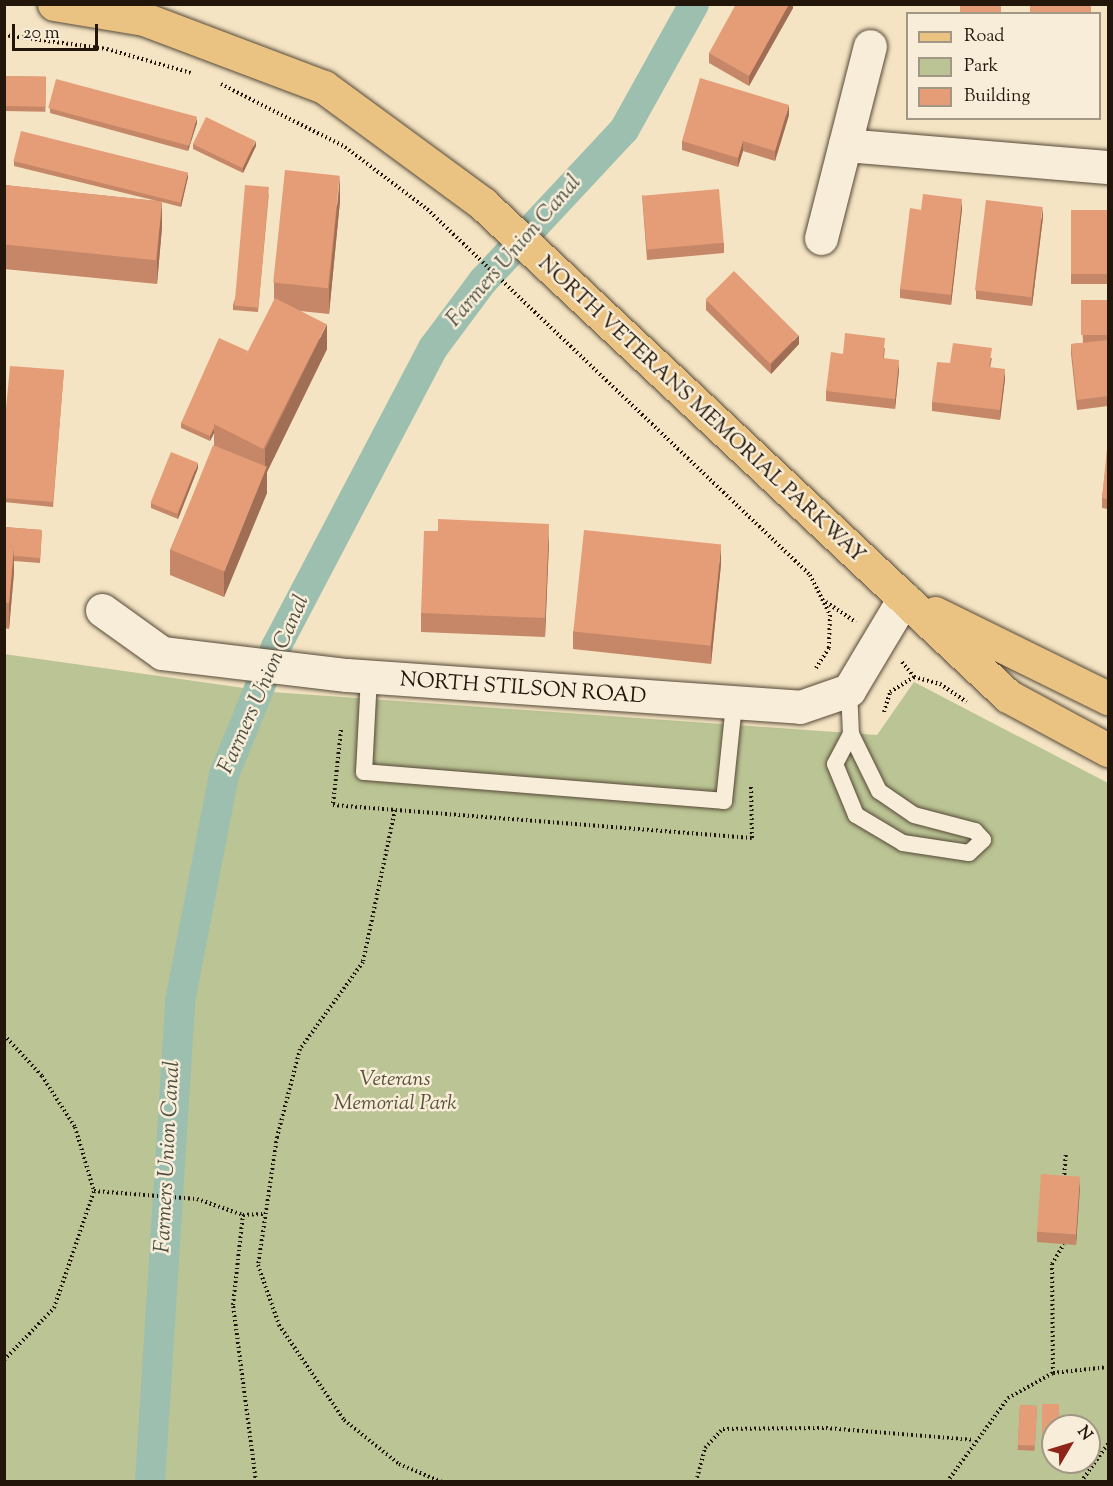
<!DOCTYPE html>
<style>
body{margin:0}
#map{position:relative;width:1113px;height:1486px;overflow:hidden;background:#f4e4c3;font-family:"Sorts Mill Goudy",serif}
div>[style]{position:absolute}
.green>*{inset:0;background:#bbc494}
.canal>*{height:30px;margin:-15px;padding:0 15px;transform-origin:15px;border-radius:15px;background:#9cbfb0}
.path>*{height:4px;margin-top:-2px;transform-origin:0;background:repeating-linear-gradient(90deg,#221509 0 1.5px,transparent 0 4.5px)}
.roads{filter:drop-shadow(0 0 2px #564938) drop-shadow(0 0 2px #564938)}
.service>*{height:16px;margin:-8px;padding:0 8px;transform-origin:8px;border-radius:8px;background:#f8edd8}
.minor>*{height:33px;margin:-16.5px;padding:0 16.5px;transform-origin:16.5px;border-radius:16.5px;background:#f8edd8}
.primary>*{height:33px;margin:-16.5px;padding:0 16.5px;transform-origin:16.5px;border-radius:16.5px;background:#eac282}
.wall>*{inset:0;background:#c58767;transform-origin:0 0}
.shaded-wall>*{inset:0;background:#a06e54}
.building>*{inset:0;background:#e59d78;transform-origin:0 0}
span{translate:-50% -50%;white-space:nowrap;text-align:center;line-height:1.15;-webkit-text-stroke:5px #f8edd8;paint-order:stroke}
.street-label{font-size:21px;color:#221509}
.park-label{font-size:21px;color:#58523a;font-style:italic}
.water-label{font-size:22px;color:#4d5043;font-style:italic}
.frame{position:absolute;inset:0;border:6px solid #221509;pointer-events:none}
.legend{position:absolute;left:906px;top:12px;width:195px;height:108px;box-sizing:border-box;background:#f8edd8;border:2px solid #a29785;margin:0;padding:8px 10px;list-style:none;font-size:18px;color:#221509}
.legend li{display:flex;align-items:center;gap:12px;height:30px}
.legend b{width:30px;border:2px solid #a29785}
.north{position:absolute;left:1041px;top:1414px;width:60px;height:60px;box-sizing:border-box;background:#f8edd8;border:2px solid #a29785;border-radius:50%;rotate:52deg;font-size:16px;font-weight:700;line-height:24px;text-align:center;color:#221509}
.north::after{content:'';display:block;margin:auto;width:21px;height:27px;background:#8f2418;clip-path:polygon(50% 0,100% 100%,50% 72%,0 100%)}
.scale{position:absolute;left:12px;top:24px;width:86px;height:27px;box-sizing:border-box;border:3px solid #221509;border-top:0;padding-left:8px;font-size:18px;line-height:21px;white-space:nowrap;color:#221509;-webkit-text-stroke:4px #f8edd8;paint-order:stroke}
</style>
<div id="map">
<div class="green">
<i style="clip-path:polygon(evenodd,4px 654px,272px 692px,877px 735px,914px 682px,1108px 783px,1108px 1481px,5px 1481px,4px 654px,1053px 1426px,1089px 1426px,1089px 1462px,1053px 1462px,1053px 1426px)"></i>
</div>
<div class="canal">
<i style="left:150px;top:1482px;width:482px;rotate:-86.4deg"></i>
<i style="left:180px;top:1001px;width:230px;rotate:-79deg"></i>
<i style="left:224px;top:775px;width:138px;rotate:-67.9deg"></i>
<i style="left:276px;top:647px;width:338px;rotate:-62.3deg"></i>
<i style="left:433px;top:348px;width:84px;rotate:-53.3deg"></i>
<i style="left:483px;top:281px;width:207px;rotate:-47deg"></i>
<i style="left:624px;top:130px;width:144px;rotate:-60.9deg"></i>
</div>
<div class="path">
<i style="left:4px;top:35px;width:104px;rotate:7.7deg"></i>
<i style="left:107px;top:49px;width:87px;rotate:15.9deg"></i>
<i style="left:221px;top:84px;width:139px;rotate:26.9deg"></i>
<i style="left:345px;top:147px;width:103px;rotate:37.1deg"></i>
<i style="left:427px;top:209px;width:530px;rotate:43.7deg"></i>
<i style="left:810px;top:575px;width:45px;rotate:63.4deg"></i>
<i style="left:830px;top:615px;width:33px;rotate:92deg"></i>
<i style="left:829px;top:648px;width:24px;rotate:123deg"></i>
<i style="left:826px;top:602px;width:36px;rotate:34deg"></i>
<i style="left:902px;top:662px;width:19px;rotate:51deg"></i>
<i style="left:884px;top:712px;width:21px;rotate:-73deg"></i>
<i style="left:890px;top:692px;width:28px;rotate:-32deg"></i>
<i style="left:914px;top:677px;width:27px;rotate:15deg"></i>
<i style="left:940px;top:684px;width:32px;rotate:34deg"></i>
<i style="left:341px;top:730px;width:75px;rotate:96.1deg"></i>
<i style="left:333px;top:805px;width:420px;rotate:4.5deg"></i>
<i style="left:752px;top:838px;width:54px;rotate:-91.1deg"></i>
<i style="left:395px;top:810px;width:155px;rotate:101.9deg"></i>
<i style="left:363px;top:962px;width:107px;rotate:125.9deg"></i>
<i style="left:300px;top:1049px;width:91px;rotate:104.6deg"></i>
<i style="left:277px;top:1137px;width:129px;rotate:98.4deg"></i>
<i style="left:258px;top:1265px;width:64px;rotate:70.7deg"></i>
<i style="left:279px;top:1325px;width:115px;rotate:55.6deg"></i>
<i style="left:344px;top:1420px;width:70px;rotate:38.7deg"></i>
<i style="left:399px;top:1464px;width:47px;rotate:22.7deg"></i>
<i style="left:4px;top:1035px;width:56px;rotate:47.2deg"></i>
<i style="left:42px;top:1076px;width:61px;rotate:57.1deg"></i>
<i style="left:75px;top:1127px;width:67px;rotate:73.5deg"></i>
<i style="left:94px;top:1191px;width:103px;rotate:4.4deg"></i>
<i style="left:197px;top:1199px;width:49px;rotate:19.2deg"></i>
<i style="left:1064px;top:1179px;width:27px;rotate:-86deg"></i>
<i style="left:4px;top:1360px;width:72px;rotate:-46.1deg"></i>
<i style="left:54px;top:1308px;width:124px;rotate:-71.1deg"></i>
<i style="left:1053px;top:1373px;width:109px;rotate:-90.5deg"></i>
<i style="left:1052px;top:1264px;width:23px;rotate:-59deg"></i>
<i style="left:256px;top:1482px;width:178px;rotate:-97.4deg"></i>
<i style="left:233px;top:1305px;width:91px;rotate:-83.7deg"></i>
<i style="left:243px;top:1215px;width:22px;rotate:-3deg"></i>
<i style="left:696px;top:1482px;width:35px;rotate:-75deg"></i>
<i style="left:705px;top:1448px;width:26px;rotate:-47deg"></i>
<i style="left:723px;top:1429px;width:103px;rotate:-0.6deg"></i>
<i style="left:826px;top:1428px;width:148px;rotate:4.6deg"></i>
<i style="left:947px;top:1482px;width:104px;rotate:-54deg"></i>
<i style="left:1008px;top:1398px;width:51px;rotate:-29.1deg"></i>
<i style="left:1053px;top:1373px;width:55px;rotate:-6.2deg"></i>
<i style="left:1081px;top:1482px;width:47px;rotate:-54.6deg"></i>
</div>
<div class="roads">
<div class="service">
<i style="left:369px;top:677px;width:95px;rotate:93deg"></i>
<i style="left:364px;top:772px;width:361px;rotate:4.6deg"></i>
<i style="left:724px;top:801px;width:97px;rotate:-84.1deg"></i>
<i style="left:849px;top:690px;width:44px;rotate:87.4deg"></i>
<i style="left:851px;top:734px;width:64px;rotate:63.8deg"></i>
<i style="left:879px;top:791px;width:42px;rotate:34.4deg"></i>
<i style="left:914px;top:815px;width:63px;rotate:14.7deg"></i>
<i style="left:975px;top:831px;width:12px;rotate:48deg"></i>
<i style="left:983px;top:840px;width:19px;rotate:137deg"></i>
<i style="left:969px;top:853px;width:67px;rotate:-171.4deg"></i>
<i style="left:903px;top:843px;width:55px;rotate:-149.2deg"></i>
<i style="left:856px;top:815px;width:55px;rotate:-112.4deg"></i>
<i style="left:835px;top:764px;width:34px;rotate:-62deg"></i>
</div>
<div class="minor">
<i style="left:845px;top:145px;width:264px;rotate:4.8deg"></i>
<i style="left:821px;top:238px;width:198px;rotate:-75.7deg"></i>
<i style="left:102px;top:610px;width:74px;rotate:35.6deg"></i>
<i style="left:162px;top:653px;width:186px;rotate:6.8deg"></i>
<i style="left:347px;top:675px;width:454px;rotate:4deg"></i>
<i style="left:800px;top:707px;width:52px;rotate:-19.1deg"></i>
<i style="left:849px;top:690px;width:107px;rotate:-59.1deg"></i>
</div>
<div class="primary">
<i style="left:54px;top:4px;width:91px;rotate:9.5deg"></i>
<i style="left:144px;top:19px;width:192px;rotate:20.7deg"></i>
<i style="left:324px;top:87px;width:197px;rotate:36.3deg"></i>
<i style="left:483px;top:204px;width:720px;rotate:43.14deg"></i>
<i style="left:1008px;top:696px;width:114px;rotate:28.4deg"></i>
<i style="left:935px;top:613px;width:193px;rotate:26.2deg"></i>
</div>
</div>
<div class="wall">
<i style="clip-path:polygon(793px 4px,793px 8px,749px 86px,709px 63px,709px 53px)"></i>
<i style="left:4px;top:76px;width:42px;height:35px;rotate:1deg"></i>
<i style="clip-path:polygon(50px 108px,197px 123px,188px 151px,50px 113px)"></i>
<i style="clip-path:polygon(789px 115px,775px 161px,743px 151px,738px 167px,682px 150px,682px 141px)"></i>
<i style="clip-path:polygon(193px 144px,256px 146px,243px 173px,193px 149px)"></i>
<i style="clip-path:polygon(14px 161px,188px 177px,181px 207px,162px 202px,162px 227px,157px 284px,4px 269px,4px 185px,157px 201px,14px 166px)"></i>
<i style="clip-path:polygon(269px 192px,258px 312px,233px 310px,233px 305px)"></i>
<i style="clip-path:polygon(642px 195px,724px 243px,724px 253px,647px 260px)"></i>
<i style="clip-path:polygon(340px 201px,329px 314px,300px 311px,327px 349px,267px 472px,267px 493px,224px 597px,170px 575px,170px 550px,214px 446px,214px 433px,210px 441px,181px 428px,181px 423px,248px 354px,274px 301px,274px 282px)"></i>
<i style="clip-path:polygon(962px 209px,951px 305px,900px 298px,900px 289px,921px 210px)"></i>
<i style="left:1071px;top:210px;width:37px;height:74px"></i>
<i style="clip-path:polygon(1043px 217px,1032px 306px,976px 299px,976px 290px)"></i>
<i style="clip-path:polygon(706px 300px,799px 344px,771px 374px,706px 310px)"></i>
<i style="clip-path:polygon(1108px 300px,1108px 406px,1077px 410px,1071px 354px,1071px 344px,1083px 343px,1081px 301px)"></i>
<i style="clip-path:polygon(885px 348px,884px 358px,899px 370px,895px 409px,826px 401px,826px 391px,843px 354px)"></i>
<i style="clip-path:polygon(992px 358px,990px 368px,1005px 379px,1000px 420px,932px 411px,932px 402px,950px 363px)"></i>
<i style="clip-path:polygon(64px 370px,53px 507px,4px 502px,4px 429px)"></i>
<i style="clip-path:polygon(1108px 449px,1108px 509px,1102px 508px,1102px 498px)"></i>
<i style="clip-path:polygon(198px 468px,178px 519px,151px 508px,151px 503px)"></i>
<i style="clip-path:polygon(4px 527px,42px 530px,40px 563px,14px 561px,14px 572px,9px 629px,4px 628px)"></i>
<i style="clip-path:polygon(549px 542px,545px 637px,421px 632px,421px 613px)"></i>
<i style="clip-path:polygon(721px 564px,711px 664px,573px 649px,573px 631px)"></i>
<i style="clip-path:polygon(1080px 1187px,1076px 1245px,1037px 1242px,1037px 1232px)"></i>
<i style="clip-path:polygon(1042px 1404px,1053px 1426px,1053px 1448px,1042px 1448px)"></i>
<i style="left:1020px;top:1405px;width:17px;height:45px;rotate:3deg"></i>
</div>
<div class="shaded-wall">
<i style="clip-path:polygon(789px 4px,793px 4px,793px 8px,749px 86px,749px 76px)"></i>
<i style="clip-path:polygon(789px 105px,789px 115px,775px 161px,775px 151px)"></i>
<i style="clip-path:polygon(197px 118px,197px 123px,188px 151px,188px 146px)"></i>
<i style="clip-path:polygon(256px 141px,256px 146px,243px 173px,243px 168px)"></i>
<i style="clip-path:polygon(743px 141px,743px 151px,738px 167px,738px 158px)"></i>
<i style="clip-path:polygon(188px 172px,188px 177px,181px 207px,181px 202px)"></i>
<i style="clip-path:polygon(340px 176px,340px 201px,329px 314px,329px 288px)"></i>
<i style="clip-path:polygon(962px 199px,962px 209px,951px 305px,951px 295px)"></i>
<i style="clip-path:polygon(162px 201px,162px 227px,157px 284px,157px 259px)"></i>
<i style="clip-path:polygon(1043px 207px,1043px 217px,1032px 306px,1032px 296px)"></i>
<i style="clip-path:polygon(327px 324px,327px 349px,267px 472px,267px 493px,224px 597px,224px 572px,265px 471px,265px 449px)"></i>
<i style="clip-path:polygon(799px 335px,799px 344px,771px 374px,771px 364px)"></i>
<i style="clip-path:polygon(899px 360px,899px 370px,895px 409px,895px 399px)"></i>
<i style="clip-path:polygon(1005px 369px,1005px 379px,1000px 420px,1000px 410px)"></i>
<i style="clip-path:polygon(214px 428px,214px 433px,210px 441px,210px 436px)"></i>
<i style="clip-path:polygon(198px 463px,198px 468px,178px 519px,178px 514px)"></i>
<i style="clip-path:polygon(549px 524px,549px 542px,545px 637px,545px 618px)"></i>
<i style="clip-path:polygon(721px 545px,721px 564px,711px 664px,711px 646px)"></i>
<i style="clip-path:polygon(14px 547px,14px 572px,9px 629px,9px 603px)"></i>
<i style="clip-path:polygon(1080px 1177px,1080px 1187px,1076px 1245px,1076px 1235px)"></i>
</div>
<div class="building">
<i style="clip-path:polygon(736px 4px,789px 4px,749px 76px,709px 53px)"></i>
<i style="left:960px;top:4px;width:41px;height:10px"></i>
<i style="left:1030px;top:4px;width:61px;height:10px"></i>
<i style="left:4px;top:76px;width:42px;height:30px;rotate:1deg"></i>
<i style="clip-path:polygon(700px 78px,789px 105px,775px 151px,743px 141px,738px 158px,682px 141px)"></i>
<i style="left:56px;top:79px;width:146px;height:30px;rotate:15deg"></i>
<i style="clip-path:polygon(1108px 82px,1108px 98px,1107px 97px)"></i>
<i style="left:206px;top:117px;width:55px;height:30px;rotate:26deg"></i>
<i style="left:21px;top:131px;width:172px;height:31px;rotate:14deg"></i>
<i style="left:285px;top:170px;width:55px;height:113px;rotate:6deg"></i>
<i style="left:4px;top:185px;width:159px;height:59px;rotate:6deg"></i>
<i style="left:245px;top:185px;width:24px;height:121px;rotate:5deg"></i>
<i style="left:719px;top:189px;width:54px;height:77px;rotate:85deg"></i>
<i style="clip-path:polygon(923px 194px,962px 199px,951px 295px,900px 289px,910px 208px,921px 210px)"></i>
<i style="left:986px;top:200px;width:57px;height:91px;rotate:7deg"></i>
<i style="left:1071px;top:210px;width:37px;height:64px"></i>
<i style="left:734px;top:271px;width:91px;height:40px;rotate:45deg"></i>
<i style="left:275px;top:298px;width:58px;height:140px;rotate:27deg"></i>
<i style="left:1108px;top:300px;width:35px;height:27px;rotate:90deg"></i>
<i style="clip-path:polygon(845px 333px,885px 338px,883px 358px,899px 360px,895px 399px,826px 391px,831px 352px,843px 354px)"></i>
<i style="clip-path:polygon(219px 338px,248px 351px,214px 424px,214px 428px,210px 436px,181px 423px)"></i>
<i style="clip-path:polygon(1108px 340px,1108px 396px,1077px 400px,1071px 344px)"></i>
<i style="clip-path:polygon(953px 343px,992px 348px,989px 367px,1005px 369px,1000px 410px,932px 402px,937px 362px,950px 363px)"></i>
<i style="clip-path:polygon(10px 366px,64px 370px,53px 502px,4px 498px,4px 429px)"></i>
<i style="left:213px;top:445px;width:58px;height:113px;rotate:22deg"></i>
<i style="clip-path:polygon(1107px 449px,1108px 449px,1108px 499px,1102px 498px)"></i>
<i style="left:171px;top:452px;width:29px;height:55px;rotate:22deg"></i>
<i style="clip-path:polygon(438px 519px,549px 524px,545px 618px,421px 613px,424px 531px,438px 531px)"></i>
<i style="clip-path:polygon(4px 527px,42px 530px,40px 558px,14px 556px,14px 547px,4px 546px)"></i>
<i style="left:584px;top:530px;width:138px;height:102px;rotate:6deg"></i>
<i style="clip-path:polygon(4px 546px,14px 547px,9px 603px,4px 603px)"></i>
<i style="left:1041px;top:1174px;width:39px;height:58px;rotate:4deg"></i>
<i style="clip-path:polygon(1042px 1404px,1059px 1404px,1059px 1426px,1053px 1426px,1053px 1443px,1042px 1443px)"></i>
<i style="left:1020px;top:1405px;width:17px;height:40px;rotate:3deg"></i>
</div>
<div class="street-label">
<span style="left:701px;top:410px;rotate:43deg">NORTH VETERANS MEMORIAL PARKWAY</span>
<span style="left:523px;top:689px;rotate:4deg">NORTH STILSON ROAD</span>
</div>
<div class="park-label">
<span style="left:395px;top:1092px">Veterans<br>Memorial Park</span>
</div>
<div class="water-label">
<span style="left:515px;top:252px;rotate:-49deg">Farmers Union Canal</span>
<span style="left:265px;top:685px;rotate:-66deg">Farmers Union Canal</span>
<span style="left:169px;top:1157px;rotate:-87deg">Farmers Union Canal</span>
</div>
<div class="frame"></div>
<ul class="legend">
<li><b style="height:8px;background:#eac282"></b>Road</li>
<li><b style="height:16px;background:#bbc494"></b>Park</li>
<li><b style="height:16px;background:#e59d78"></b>Building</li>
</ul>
<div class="north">N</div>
<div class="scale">20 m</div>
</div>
